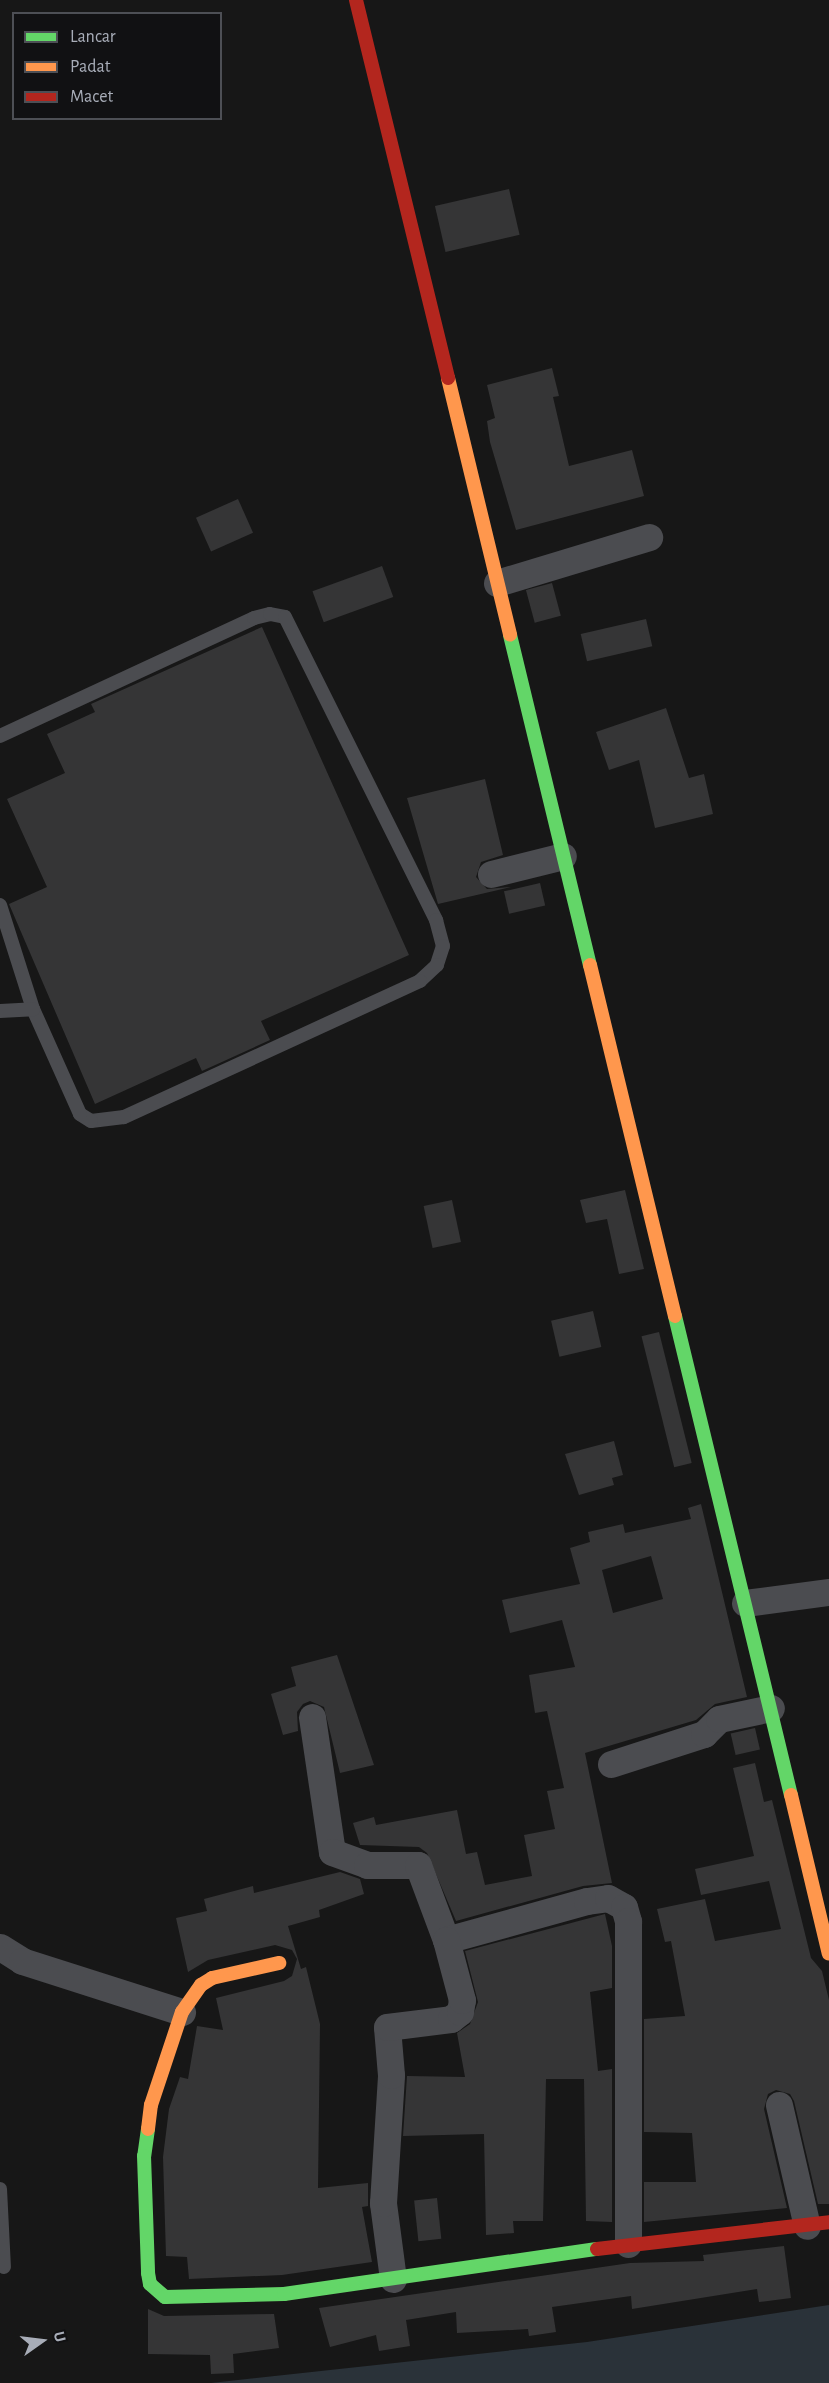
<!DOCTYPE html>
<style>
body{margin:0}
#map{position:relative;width:829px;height:2383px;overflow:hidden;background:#171717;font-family:"Alegreya Sans",sans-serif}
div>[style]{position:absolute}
.water>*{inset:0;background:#2a3239}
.building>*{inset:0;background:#353536;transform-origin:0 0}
.lane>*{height:14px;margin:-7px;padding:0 7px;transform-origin:7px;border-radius:7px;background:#4b4c50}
.street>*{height:27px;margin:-13.5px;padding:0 13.5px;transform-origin:13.5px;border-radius:13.5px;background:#4b4c50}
.fast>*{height:14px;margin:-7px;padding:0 7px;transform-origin:7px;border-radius:7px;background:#63d668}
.slow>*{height:14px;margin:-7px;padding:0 7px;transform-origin:7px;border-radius:7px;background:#ff974d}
.jam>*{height:14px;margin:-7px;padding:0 7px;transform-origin:7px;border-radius:7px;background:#b3261e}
span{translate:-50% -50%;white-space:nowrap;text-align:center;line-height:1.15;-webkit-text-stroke:5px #111113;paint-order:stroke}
.legend{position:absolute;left:12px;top:12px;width:210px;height:108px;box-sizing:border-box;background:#111113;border:2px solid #4d4f55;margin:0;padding:8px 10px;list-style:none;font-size:18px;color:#a8adb8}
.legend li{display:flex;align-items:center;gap:12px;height:30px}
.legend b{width:30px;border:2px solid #4d4f55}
.north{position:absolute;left:12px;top:2311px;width:60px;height:60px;-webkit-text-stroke:4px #111113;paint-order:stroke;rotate:76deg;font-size:16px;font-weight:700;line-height:24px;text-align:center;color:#a8adb8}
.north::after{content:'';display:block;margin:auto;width:21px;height:27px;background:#a8adb8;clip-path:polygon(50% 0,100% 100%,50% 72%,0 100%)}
</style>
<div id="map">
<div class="water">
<i style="clip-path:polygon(829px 2305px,829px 2383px,211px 2383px,587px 2342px)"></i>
</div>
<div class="building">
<i style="left:509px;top:189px;width:47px;height:76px;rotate:77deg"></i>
<i style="clip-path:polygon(552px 368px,559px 396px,553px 397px,569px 466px,632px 450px,644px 496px,516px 530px,490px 442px,487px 421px,495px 418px,487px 385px)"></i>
<i style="left:238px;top:499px;width:37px;height:46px;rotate:66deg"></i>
<i style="left:382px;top:566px;width:33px;height:74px;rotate:70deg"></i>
<i style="left:552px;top:583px;width:34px;height:27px;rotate:75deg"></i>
<i style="left:646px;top:619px;width:28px;height:67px;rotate:77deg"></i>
<i style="clip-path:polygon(262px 627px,409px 955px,261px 1021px,270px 1040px,202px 1071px,196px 1058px,95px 1104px,9px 904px,47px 887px,7px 799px,65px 773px,47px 734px,95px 712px,91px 704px)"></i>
<i style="clip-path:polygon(666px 708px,689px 778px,704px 774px,713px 814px,655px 828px,639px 760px,609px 770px,596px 732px)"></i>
<i style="clip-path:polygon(485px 779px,503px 855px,481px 862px,476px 877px,487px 889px,511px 887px,438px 904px,407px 798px)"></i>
<i style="left:540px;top:883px;width:23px;height:37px;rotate:77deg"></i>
<i style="clip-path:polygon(625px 1190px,644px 1269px,619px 1274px,607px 1219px,586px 1223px,580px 1200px)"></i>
<i style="left:452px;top:1200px;width:43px;height:29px;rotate:78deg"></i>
<i style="left:593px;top:1311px;width:37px;height:43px;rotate:77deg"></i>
<i style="left:659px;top:1332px;width:135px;height:18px;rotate:76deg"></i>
<i style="clip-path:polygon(614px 1441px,623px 1475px,612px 1478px,614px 1485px,579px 1495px,565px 1454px)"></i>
<i style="clip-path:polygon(evenodd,701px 1504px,747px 1697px,715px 1704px,696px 1720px,585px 1753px,612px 1883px,583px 1886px,456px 1921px,427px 1853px,419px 1847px,360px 1845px,353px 1823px,374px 1817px,376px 1825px,457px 1810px,466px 1854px,477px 1852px,485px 1885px,532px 1876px,524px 1835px,555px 1829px,547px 1791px,564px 1788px,547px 1711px,535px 1713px,529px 1675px,575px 1667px,562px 1620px,510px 1633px,502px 1600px,580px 1584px,570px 1548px,590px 1542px,588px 1532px,623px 1524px,625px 1533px,691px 1519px,688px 1508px,701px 1504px,651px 1556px,663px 1599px,613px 1613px,602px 1570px,651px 1556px)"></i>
<i style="clip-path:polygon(337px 1655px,374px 1765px,340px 1773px,324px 1707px,310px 1701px,303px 1704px,297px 1712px,298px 1731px,283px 1735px,271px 1694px,296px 1686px,291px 1667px)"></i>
<i style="left:755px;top:1728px;width:22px;height:25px;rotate:77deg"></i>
<i style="clip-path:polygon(755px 1763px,764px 1802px,772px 1800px,811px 1958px,822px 1971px,829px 2000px,829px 2204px,818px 2204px,794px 2101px,790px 2094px,776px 2090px,768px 2094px,764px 2109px,787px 2208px,644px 2222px,644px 2182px,696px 2182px,692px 2133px,644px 2132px,644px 2019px,685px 2016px,671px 1941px,665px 1942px,657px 1909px,705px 1899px,715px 1941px,781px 1929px,769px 1881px,701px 1895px,695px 1869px,754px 1856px,733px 1768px)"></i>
<i style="clip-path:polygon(340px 1872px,360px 1879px,364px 1894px,319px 1910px,320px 1917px,288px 1926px,301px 1969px,306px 1967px,320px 2024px,318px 2188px,368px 2183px,368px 2206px,362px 2207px,372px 2262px,282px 2275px,189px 2279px,187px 2257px,166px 2256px,163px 2157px,169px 2109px,180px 2077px,188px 2079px,197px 2026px,223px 2030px,216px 1998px,284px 1981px,292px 1976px,297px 1959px,292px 1950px,275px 1945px,208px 1960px,188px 1972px,176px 1918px,207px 1911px,204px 1899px,253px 1886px,254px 1893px)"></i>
<i style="clip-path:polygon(605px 1914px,612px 1946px,612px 1988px,590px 1992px,598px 2071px,612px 2069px,612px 2222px,586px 2221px,584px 2079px,546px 2079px,543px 2221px,513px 2221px,514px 2233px,486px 2235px,484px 2134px,403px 2136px,407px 2076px,465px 2077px,457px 2033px,470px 2024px,478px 2002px,465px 1951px)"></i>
<i style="left:437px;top:2198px;width:41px;height:23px;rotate:84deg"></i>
<i style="clip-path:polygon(784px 2246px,791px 2298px,759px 2302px,757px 2289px,632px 2309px,631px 2296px,552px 2307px,556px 2332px,529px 2336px,528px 2329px,457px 2333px,456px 2312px,406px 2320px,410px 2346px,379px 2351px,376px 2335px,330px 2347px,319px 2308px,630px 2263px,704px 2261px,703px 2255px)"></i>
<i style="clip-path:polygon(148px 2309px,164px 2316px,274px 2314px,279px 2348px,233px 2354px,234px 2373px,211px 2374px,210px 2355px,148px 2354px)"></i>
</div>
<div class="lane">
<i style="left:0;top:736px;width:280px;rotate:-24.9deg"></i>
<i style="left:254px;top:618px;width:16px;rotate:-14deg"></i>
<i style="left:270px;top:614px;width:15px;rotate:11deg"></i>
<i style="left:285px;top:617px;width:339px;rotate:63.5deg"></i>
<i style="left:436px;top:920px;width:27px;rotate:75deg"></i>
<i style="left:443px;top:946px;width:20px;rotate:108deg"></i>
<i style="left:437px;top:965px;width:23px;rotate:137deg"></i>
<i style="left:420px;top:981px;width:326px;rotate:155.3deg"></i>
<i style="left:124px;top:1117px;width:33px;rotate:173deg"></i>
<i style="left:91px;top:1121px;width:13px;rotate:-148deg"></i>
<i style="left:80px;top:1114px;width:115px;rotate:-114.1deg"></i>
<i style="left:33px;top:1009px;width:109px;rotate:-107.6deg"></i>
<i style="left:0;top:1011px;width:33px;rotate:-3deg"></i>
<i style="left:0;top:2189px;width:78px;rotate:87.1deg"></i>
</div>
<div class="street">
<i style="left:497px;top:583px;width:159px;rotate:-16.8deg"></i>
<i style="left:491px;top:874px;width:74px;rotate:-14deg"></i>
<i style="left:745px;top:1603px;width:85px;rotate:-7.5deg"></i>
<i style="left:312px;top:1717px;width:136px;rotate:81.6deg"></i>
<i style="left:332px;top:1852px;width:37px;rotate:20deg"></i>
<i style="left:367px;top:1865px;width:51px"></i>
<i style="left:418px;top:1865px;width:80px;rotate:69.5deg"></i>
<i style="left:446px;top:1940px;width:146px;rotate:-15.5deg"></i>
<i style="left:587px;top:1901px;width:21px;rotate:-8deg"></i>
<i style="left:608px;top:1898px;width:18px;rotate:29deg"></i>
<i style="left:624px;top:1907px;width:15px;rotate:74deg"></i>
<i style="left:628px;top:1921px;width:323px;rotate:90deg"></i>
<i style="left:611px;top:1764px;width:98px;rotate:-17.9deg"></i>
<i style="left:704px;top:1734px;width:21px;rotate:-45deg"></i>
<i style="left:719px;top:1719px;width:53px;rotate:-11.9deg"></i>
<i style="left:0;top:1947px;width:26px;rotate:32deg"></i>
<i style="left:22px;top:1961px;width:168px;rotate:17.7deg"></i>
<i style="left:779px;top:2105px;width:124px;rotate:77deg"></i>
<i style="left:393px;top:2279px;width:77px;rotate:-97.5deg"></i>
<i style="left:383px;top:2203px;width:128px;rotate:-86.4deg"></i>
<i style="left:391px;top:2075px;width:48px;rotate:-94.8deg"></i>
<i style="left:387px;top:2027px;width:64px;rotate:-7.1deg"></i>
<i style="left:451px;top:2019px;width:11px;rotate:-38deg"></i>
<i style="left:460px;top:2012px;width:12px;rotate:-81deg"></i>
<i style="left:462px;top:2000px;width:62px;rotate:-104.9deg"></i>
</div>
<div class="fast">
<i style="left:510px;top:635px;width:340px;rotate:76.4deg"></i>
<i style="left:675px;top:1316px;width:493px;rotate:76.4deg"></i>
<i style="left:148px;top:2129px;width:27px;rotate:98deg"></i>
<i style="left:144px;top:2156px;width:117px;rotate:88deg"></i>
<i style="left:148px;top:2273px;width:11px;rotate:80deg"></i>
<i style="left:150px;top:2284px;width:20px;rotate:41deg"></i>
<i style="left:165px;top:2297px;width:119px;rotate:-1.4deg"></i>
<i style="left:284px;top:2294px;width:316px;rotate:-8.2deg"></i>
</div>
<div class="slow">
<i style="left:448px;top:378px;width:264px;rotate:76.4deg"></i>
<i style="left:590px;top:965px;width:361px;rotate:76.4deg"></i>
<i style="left:791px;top:1795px;width:163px;rotate:76.6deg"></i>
<i style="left:148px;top:2129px;width:24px;rotate:-83deg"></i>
<i style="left:151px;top:2105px;width:98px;rotate:-71.6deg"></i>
<i style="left:182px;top:2012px;width:33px;rotate:-55deg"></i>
<i style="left:201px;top:1985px;width:13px;rotate:-32deg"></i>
<i style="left:212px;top:1978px;width:69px;rotate:-12.6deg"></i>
</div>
<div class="jam">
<i style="left:356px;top:0;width:389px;rotate:76.3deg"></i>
<i style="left:597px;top:2249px;width:234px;rotate:-6.6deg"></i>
</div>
<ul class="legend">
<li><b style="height:8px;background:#63d668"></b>Lancar</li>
<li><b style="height:8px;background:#ff974d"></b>Padat</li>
<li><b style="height:8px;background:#b3261e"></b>Macet</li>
</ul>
<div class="north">U</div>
</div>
